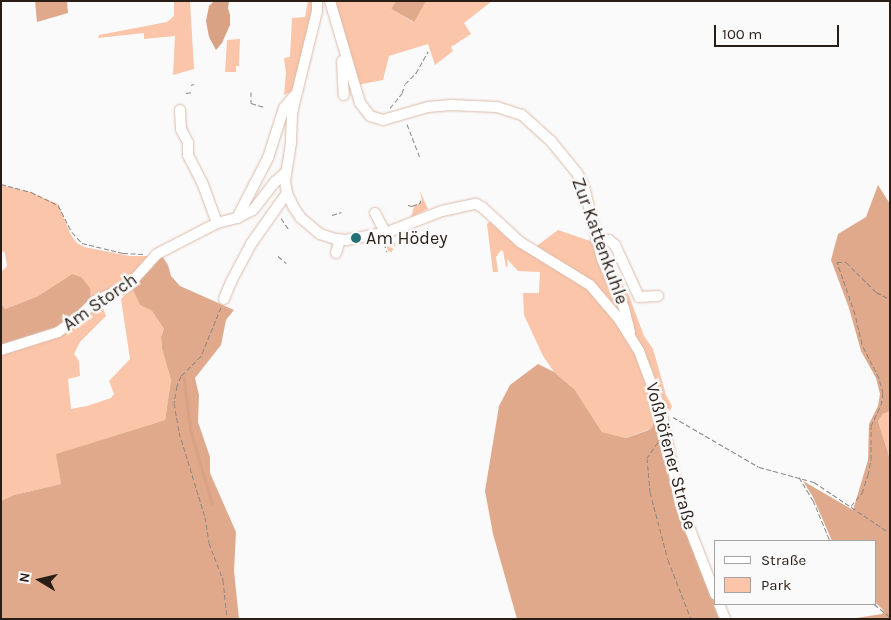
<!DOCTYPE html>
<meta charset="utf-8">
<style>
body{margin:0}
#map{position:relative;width:891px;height:620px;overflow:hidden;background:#fafafa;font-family:Karla,sans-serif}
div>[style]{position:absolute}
.green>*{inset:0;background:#fac5a9}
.forest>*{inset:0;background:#e0a98b}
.water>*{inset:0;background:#d9a284}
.stream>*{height:2.5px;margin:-1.25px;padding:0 1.25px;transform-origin:1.25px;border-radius:1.25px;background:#d9a284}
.path>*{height:1px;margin-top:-0.5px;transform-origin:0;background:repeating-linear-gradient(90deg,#8c8682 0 5px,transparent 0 7.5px)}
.roads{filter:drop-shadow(0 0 1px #dbbaa8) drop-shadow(0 0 1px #dbbaa8)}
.minor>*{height:10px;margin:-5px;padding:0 5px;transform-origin:5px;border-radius:5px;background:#fff}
.dots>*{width:14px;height:14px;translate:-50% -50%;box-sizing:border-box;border:2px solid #fafafa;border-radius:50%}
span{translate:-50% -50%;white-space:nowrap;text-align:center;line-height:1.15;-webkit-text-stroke:5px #fafafa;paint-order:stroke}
.poi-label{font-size:18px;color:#291d16}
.left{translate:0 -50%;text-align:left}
.street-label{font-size:18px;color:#291d16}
.frame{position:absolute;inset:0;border:2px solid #291d16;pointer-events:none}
.legend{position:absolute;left:714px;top:540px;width:162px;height:65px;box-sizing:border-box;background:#fafafa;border:1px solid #a6a29f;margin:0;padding:6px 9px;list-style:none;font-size:15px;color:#291d16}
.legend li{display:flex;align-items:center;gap:10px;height:25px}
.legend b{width:25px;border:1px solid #a6a29f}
.north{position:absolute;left:15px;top:555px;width:50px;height:50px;-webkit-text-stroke:4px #fafafa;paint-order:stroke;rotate:279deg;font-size:14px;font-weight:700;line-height:20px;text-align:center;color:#291d16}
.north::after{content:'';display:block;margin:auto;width:18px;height:22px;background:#291d16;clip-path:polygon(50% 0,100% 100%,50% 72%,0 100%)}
.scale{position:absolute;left:714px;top:25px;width:125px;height:22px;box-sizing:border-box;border:2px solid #291d16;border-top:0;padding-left:6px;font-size:15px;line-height:18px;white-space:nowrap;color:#291d16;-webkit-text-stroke:4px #fafafa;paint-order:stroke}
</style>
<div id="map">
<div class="green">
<i style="clip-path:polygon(174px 1px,190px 1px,194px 69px,173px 75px,175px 36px,144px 39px,144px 33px,98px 38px,99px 35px,167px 22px,174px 16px)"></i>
<i style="clip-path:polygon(308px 1px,314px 1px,315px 13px,293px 91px,284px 95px,286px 73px,284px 58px,290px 57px,292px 18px,305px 17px)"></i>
<i style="clip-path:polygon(333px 1px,396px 1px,391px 9px,413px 22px,426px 1px,492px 1px,464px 23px,471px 34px,451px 47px,453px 51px,435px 65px,428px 44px,389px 56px,383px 80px,357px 85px)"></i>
<i style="clip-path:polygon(240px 39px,239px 66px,236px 66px,236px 72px,225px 72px,227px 40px)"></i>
<i style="clip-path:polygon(1px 185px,30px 192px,58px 204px,71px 235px,77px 243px,84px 247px,130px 256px,149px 256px,137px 275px,91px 301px,72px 274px,38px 296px,5px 309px,1px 303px,1px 272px,7px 266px,5px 253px,1px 250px)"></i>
<i style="clip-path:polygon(420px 191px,428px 209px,411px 217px,414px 207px,422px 201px)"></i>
<i style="clip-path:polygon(491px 221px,505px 236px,539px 259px,571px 277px,595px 294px,636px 349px,657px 413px,654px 414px,652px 428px,626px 438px,602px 432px,575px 390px,554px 372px,543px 356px,524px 315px,523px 293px,539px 293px,540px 272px,518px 271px,507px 259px,508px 266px,506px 267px,503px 251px,501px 250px,496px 257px,498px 272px,493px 272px,487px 224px)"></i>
<i style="clip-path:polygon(558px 230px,593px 242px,625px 318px,608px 299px,534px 248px)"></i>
<i style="clip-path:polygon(392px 237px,396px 246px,389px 247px,394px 249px,391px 252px,388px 251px,384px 239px)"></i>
<i style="clip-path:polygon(604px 252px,629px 296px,644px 336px,653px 349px,666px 395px,672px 406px,670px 411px,666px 406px,651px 369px,635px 337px)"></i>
<i style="clip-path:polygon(132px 288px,140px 305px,152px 311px,164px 329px,161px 337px,162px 349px,171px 380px,165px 420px,57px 454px,61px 484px,14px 495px,1px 501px,1px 354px,100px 301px,106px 316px,80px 342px,74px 354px,79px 361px,80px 376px,68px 379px,71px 409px,87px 406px,111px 398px,114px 394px,109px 381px,130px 359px,121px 299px)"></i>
<i style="clip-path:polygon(890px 411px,890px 459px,878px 421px,883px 414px)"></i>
</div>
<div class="forest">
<i style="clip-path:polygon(35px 1px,67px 1px,68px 13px,37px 22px)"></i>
<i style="clip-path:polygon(396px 1px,426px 1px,414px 22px,391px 9px)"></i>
<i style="clip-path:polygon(878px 185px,890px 204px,890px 411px,883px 414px,878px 421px,890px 459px,890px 619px,850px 619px,882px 614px,884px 611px,875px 602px,875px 541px,832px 541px,813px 497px,803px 481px,853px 510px,868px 460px,869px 424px,878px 406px,880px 394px,876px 378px,861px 351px,849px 308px,831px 260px,838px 234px,866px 217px)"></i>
<i style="clip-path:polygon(162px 256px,168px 265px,171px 276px,180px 286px,234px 310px,226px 320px,221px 345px,195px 378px,199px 395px,198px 422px,210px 457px,210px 473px,236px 532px,234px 571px,239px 619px,1px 619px,1px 501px,14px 495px,61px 484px,56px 454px,165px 420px,171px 380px,162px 349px,161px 337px,164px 329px,152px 311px,140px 305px,132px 288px)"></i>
<i style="clip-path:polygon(72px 274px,81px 277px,90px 288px,91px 301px,60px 328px,1px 348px,1px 303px,5px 309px,38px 296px)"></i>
<i style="clip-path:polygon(538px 364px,554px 372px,575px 390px,602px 432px,626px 438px,646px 431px,652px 428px,654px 414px,657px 413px,691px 546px,722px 619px,517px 619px,493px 534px,485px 491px,499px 406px,510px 385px)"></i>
</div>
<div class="water">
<i style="clip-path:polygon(214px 1px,229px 1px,228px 8px,230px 15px,230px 25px,222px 43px,216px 50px,209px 37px,206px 21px,209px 6px)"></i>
</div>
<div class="stream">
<i style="left:184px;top:378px;width:53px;rotate:82.5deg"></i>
<i style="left:191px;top:431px;width:75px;rotate:73.7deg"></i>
</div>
<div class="path">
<i style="left:191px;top:85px;width:3px;rotate:-18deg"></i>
<i style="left:251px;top:92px;width:11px;rotate:90deg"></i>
<i style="left:251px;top:103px;width:14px;rotate:17deg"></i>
<i style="left:186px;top:93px;width:7px;rotate:-8deg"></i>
<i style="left:390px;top:108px;width:19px;rotate:-51deg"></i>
<i style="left:402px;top:93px;width:9px;rotate:-72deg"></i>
<i style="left:405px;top:84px;width:16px;rotate:-45deg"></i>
<i style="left:416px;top:73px;width:25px;rotate:-61deg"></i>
<i style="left:407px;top:124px;width:36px;rotate:69deg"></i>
<i style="left:1px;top:184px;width:31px;rotate:15deg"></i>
<i style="left:31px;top:192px;width:30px;rotate:26deg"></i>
<i style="left:58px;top:205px;width:30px;rotate:63deg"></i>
<i style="left:72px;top:232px;width:15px;rotate:48deg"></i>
<i style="left:82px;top:243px;width:42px;rotate:13.7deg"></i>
<i style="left:123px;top:253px;width:20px;rotate:3deg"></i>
<i style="left:408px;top:205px;width:4px;rotate:14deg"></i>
<i style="left:412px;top:206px;width:9px;rotate:-21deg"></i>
<i style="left:420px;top:203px;width:3px;rotate:-72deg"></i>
<i style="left:332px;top:215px;width:10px;rotate:-17deg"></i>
<i style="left:281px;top:218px;width:14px;rotate:56deg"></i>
<i style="left:384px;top:243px;width:9px;rotate:72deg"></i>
<i style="left:278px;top:256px;width:11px;rotate:41deg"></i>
<i style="left:221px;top:307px;width:53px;rotate:112.2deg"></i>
<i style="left:201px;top:356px;width:28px;rotate:135deg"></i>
<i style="left:181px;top:376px;width:11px;rotate:112deg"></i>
<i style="left:177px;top:386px;width:17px;rotate:100deg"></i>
<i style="left:174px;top:403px;width:29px;rotate:80deg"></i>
<i style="left:179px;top:432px;width:89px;rotate:73deg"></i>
<i style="left:205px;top:517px;width:26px;rotate:81deg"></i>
<i style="left:209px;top:543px;width:40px;rotate:69deg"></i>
<i style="left:223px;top:580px;width:39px;rotate:84deg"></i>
<i style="left:673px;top:417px;width:99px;rotate:30.2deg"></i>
<i style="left:759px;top:467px;width:57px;rotate:15.3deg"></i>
<i style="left:814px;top:482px;width:92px;rotate:33.9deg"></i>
<i style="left:658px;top:442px;width:19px;rotate:125deg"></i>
<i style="left:647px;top:458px;width:34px;rotate:85deg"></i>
<i style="left:650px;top:492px;width:70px;rotate:75.2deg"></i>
<i style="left:668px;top:560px;width:63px;rotate:68.7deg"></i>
<i style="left:799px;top:477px;width:27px;rotate:59deg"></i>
<i style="left:813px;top:500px;width:44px;rotate:67.5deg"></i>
<i style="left:851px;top:506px;width:17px;rotate:-50deg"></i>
<i style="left:862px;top:493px;width:19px;rotate:-72deg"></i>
<i style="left:868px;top:475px;width:16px;rotate:-79deg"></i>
<i style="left:871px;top:459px;width:33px;rotate:-90deg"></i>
<i style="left:871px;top:426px;width:23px;rotate:-65deg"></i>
<i style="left:881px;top:405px;width:12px;rotate:-81deg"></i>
<i style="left:883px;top:393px;width:16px;rotate:-105deg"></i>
<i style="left:879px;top:378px;width:38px;rotate:-117deg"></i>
<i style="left:862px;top:344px;width:31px;rotate:-103deg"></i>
<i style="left:855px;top:314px;width:55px;rotate:-109.1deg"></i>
<i style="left:837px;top:262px;width:9px"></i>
<i style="left:846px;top:262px;width:42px;rotate:45deg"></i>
<i style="left:876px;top:292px;width:16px;rotate:27deg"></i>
<i style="left:874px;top:604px;width:21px;rotate:39deg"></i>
</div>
<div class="roads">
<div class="minor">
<i style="left:317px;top:1px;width:10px;rotate:90deg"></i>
<i style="left:317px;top:11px;width:105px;rotate:103.8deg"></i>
<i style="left:292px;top:113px;width:30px;rotate:92deg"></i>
<i style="left:291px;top:143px;width:38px;rotate:99deg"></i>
<i style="left:285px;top:181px;width:12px;rotate:81deg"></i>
<i style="left:287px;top:193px;width:17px;rotate:65deg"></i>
<i style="left:294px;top:208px;width:12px;rotate:55deg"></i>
<i style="left:301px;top:218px;width:25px;rotate:40deg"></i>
<i style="left:320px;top:234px;width:16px;rotate:18deg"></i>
<i style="left:335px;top:239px;width:11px;rotate:5deg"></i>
<i style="left:346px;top:240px;width:43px;rotate:-10.8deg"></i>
<i style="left:388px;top:232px;width:58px;rotate:-21.3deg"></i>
<i style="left:442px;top:211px;width:35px;rotate:-12deg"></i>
<i style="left:476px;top:204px;width:7px;rotate:27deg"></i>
<i style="left:482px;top:207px;width:52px;rotate:42.6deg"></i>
<i style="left:520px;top:242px;width:82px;rotate:31.6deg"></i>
<i style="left:590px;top:285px;width:45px;rotate:49.5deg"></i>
<i style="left:619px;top:319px;width:38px;rotate:58deg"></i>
<i style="left:639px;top:351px;width:63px;rotate:69.6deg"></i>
<i style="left:661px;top:410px;width:96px;rotate:78.6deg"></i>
<i style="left:680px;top:504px;width:97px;rotate:68.7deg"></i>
<i style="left:330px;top:1px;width:106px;rotate:73.6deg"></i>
<i style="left:360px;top:103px;width:16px;rotate:52deg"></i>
<i style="left:370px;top:116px;width:14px;rotate:17deg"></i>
<i style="left:383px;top:120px;width:47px;rotate:-16.1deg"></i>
<i style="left:428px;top:107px;width:23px;rotate:-5deg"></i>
<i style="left:451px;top:105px;width:46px;rotate:2.5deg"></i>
<i style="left:497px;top:107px;width:26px;rotate:18deg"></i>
<i style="left:522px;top:115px;width:38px;rotate:42deg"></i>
<i style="left:550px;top:140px;width:43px;rotate:50.7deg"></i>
<i style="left:577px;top:173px;width:16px;rotate:63deg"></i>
<i style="left:584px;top:187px;width:74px;rotate:76deg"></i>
<i style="left:602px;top:259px;width:54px;rotate:65.8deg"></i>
<i style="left:624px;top:308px;width:25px;rotate:76deg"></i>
<i style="left:342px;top:61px;width:34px;rotate:87deg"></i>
<i style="left:180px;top:110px;width:19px;rotate:87deg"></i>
<i style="left:181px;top:129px;width:16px;rotate:63deg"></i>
<i style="left:188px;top:143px;width:12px;rotate:90deg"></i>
<i style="left:188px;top:155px;width:30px;rotate:63deg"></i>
<i style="left:202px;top:182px;width:44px;rotate:69.9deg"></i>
<i style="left:375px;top:213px;width:21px;rotate:62deg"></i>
<i style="left:237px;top:218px;width:68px;rotate:-62.7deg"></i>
<i style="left:268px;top:158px;width:52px;rotate:-72.3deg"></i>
<i style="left:284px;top:108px;width:17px;rotate:-50deg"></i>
<i style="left:596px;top:240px;width:13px"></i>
<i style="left:609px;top:240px;width:8px;rotate:40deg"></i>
<i style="left:615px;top:245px;width:57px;rotate:65.2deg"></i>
<i style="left:639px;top:297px;width:19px;rotate:-3deg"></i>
<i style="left:336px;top:253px;width:14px;rotate:-73deg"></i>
<i style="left:224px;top:299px;width:18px;rotate:-68deg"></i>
<i style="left:231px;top:282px;width:43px;rotate:-62.2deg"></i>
<i style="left:251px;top:244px;width:62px;rotate:-54.8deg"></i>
<i style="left:1px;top:350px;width:60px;rotate:-17.5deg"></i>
<i style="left:58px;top:332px;width:27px;rotate:-36deg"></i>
<i style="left:80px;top:316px;width:21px;rotate:-45deg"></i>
<i style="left:95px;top:301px;width:36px;rotate:-24deg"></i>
<i style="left:128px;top:286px;width:43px;rotate:-47.8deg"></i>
<i style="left:157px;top:254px;width:68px;rotate:-27.3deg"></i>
<i style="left:217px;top:223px;width:21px;rotate:-14deg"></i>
<i style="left:237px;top:218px;width:18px;rotate:-27deg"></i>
<i style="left:253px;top:210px;width:36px;rotate:-52deg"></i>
<i style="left:275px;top:182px;width:13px;rotate:-42deg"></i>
<i style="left:719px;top:604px;width:16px;rotate:68deg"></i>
</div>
</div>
<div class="dots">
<i style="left:356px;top:238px;background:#257074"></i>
</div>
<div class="poi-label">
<span class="left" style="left:366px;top:238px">Am Hödey</span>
</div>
<div class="street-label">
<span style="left:600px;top:241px;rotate:70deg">Zur Kattenkuhle</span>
<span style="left:100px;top:302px;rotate:-35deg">Am Storch</span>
<span style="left:671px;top:456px;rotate:75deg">Voßhöfener Straße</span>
</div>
<div class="frame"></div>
<ul class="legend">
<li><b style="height:6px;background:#fff"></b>Straße</li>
<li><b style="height:14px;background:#fac5a9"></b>Park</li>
</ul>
<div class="north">N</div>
<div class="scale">100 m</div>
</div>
